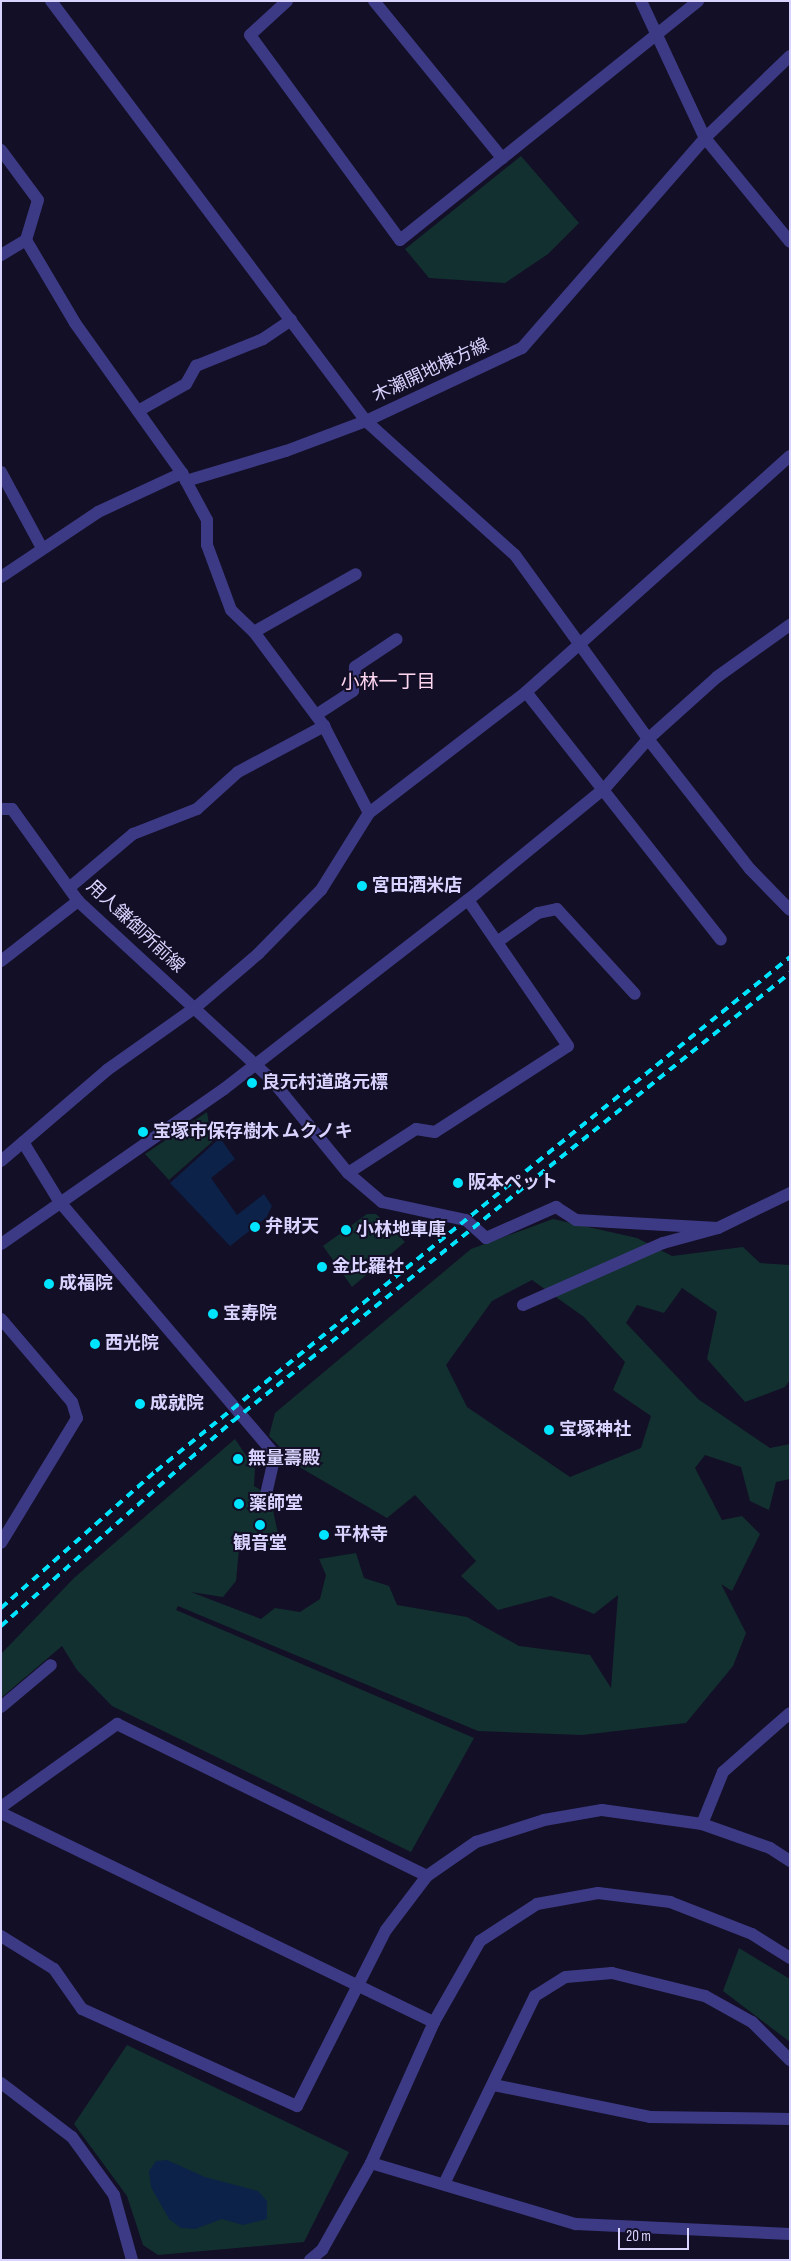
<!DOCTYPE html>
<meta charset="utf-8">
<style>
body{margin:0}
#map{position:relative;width:791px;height:2261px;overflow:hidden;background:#130f26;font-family:"Sofia Sans Condensed","Noto Sans JP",sans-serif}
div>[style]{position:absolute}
.green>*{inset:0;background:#12302f}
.water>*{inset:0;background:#0c2248}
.minor>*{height:12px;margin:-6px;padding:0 6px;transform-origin:6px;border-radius:6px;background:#3d3a85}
.rail>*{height:4px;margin-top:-2px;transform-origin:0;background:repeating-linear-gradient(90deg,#00e5ff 0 8px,transparent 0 14px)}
.dots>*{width:14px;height:14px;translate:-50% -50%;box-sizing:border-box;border:2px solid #130f26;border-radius:50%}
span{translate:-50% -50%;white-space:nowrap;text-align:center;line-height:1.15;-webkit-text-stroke:4px #130f26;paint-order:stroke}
.street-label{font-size:18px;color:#d9d4ff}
.poi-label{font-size:18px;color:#d9d4ff;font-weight:700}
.left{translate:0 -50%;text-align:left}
.neighbourhood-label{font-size:19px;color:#ffd6f0}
.frame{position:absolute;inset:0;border:2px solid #d9d4ff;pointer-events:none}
.scale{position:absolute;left:618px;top:2228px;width:71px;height:22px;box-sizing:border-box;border:2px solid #d9d4ff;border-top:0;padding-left:6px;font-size:15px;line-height:18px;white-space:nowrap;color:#d9d4ff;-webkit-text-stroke:4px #130f26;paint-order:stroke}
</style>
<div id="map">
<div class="green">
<i style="clip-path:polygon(521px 156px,579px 223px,548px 254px,505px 283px,429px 278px,405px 249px)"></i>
<i style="clip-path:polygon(207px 1112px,212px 1142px,169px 1180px,145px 1154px)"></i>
<i style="clip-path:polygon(367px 1214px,376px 1214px,405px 1242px,352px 1287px,323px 1246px)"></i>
<i style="clip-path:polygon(evenodd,553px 1219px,637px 1238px,672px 1256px,743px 1247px,760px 1263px,790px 1265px,790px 1380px,785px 1387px,745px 1402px,707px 1359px,717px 1312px,682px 1288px,664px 1313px,637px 1305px,626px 1323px,698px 1399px,770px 1448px,790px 1444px,790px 1479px,776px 1482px,769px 1510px,750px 1501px,741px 1467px,705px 1455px,695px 1468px,722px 1520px,742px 1516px,760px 1534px,732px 1591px,721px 1584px,746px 1633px,733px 1666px,686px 1723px,582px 1735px,478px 1731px,178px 1606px,176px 1610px,474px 1738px,411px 1852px,112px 1706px,77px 1670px,62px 1646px,1px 1698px,1px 1654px,74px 1578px,235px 1439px,255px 1469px,254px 1486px,270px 1496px,281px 1548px,248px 1539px,239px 1549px,236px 1581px,223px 1597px,191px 1592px,261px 1619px,275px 1608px,300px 1612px,320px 1599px,326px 1575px,319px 1559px,356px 1553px,364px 1578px,389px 1586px,397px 1605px,467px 1617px,519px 1646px,590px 1655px,611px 1688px,618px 1595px,594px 1614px,551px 1596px,498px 1610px,461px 1576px,476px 1561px,415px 1495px,387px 1518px,301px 1468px,269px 1436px,275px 1413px,471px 1249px,553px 1219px,532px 1280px,584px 1317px,625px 1362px,613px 1390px,651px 1416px,641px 1448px,570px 1477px,467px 1407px,446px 1365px,492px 1301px,532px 1280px)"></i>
<i style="clip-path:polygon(739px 1948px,790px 1979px,790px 2042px,723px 1991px)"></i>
<i style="clip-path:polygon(127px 2045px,349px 2152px,304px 2242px,158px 2255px,143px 2245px,127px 2196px,74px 2124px)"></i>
</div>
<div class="water">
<i style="clip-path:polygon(220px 1138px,235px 1159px,211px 1178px,237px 1215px,264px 1194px,272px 1206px,266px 1218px,230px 1246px,170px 1183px)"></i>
<i style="clip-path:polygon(167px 2160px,205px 2177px,258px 2191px,267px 2201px,267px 2219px,243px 2225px,222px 2219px,195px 2229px,181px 2228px,169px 2219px,151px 2187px,149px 2171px,156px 2161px)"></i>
</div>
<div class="minor">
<i style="left:51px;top:1px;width:525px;rotate:53.13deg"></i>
<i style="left:366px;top:421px;width:200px;rotate:42deg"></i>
<i style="left:515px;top:555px;width:227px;rotate:54.1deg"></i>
<i style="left:648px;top:739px;width:165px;rotate:51.9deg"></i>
<i style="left:750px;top:869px;width:57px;rotate:45.7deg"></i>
<i style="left:287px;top:1px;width:50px;rotate:137.4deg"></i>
<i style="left:250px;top:35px;width:254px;rotate:53.8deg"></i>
<i style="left:400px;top:240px;width:382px;rotate:-38.7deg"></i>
<i style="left:374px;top:1px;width:203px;rotate:50.8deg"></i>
<i style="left:641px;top:1px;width:151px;rotate:65deg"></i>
<i style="left:705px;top:138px;width:134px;rotate:50.7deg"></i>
<i style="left:1px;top:150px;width:62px;rotate:53.5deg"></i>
<i style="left:38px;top:200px;width:42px;rotate:106.7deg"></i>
<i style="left:26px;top:240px;width:96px;rotate:59.4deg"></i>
<i style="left:75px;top:323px;width:184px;rotate:54.5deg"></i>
<i style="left:1px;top:255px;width:29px;rotate:-31deg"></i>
<i style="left:138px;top:411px;width:55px;rotate:-29.4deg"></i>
<i style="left:186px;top:384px;width:21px;rotate:-61deg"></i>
<i style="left:196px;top:366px;width:72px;rotate:-21.9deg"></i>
<i style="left:263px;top:339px;width:34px;rotate:-34deg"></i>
<i style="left:1px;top:472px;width:86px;rotate:61.7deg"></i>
<i style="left:186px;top:481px;width:44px;rotate:61.7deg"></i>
<i style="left:207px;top:520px;width:25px;rotate:90deg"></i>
<i style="left:207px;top:545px;width:69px;rotate:69.7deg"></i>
<i style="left:231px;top:610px;width:32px;rotate:44deg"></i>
<i style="left:254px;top:632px;width:117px;rotate:53.3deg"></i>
<i style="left:324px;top:726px;width:98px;rotate:62.7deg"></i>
<i style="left:1px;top:577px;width:117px;rotate:-33.8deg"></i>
<i style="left:98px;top:512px;width:93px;rotate:-24.9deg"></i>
<i style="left:182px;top:473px;width:9px;rotate:63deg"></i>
<i style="left:186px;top:481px;width:104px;rotate:-16.7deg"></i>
<i style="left:286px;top:451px;width:85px;rotate:-20.6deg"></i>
<i style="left:366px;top:421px;width:172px;rotate:-25.1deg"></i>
<i style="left:522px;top:348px;width:279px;rotate:-48.9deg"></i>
<i style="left:705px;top:138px;width:118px;rotate:-44deg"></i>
<i style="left:254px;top:632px;width:117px;rotate:-29.6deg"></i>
<i style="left:526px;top:692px;width:315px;rotate:51.8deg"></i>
<i style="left:316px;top:715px;width:44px;rotate:-33deg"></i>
<i style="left:353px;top:691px;width:24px;rotate:-85deg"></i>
<i style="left:355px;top:667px;width:50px;rotate:-33.7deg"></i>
<i style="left:1px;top:809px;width:11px"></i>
<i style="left:12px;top:809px;width:113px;rotate:54.3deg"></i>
<i style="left:78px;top:901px;width:263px;rotate:42.7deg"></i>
<i style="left:271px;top:1079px;width:122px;rotate:50.7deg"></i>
<i style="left:348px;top:1173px;width:45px;rotate:40.5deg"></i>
<i style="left:382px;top:1202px;width:86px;rotate:12.1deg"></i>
<i style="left:466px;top:1220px;width:27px;rotate:42deg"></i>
<i style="left:486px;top:1238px;width:77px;rotate:-23.9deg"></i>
<i style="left:556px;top:1207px;width:24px;rotate:33deg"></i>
<i style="left:576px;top:1220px;width:142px;rotate:3.2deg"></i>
<i style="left:69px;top:888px;width:84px;rotate:-40.2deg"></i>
<i style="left:133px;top:834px;width:69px;rotate:-21.3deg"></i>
<i style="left:197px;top:809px;width:55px;rotate:-42.1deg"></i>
<i style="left:238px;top:772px;width:98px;rotate:-28.1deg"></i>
<i style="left:497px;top:942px;width:50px;rotate:-35.3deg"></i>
<i style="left:538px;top:913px;width:19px;rotate:-12deg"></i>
<i style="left:557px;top:909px;width:115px;rotate:47.5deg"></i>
<i style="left:1px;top:961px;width:98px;rotate:-37.9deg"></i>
<i style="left:23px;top:1142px;width:69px;rotate:58.6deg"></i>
<i style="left:59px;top:1201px;width:333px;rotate:49.6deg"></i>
<i style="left:275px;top:1455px;width:49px;rotate:102.9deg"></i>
<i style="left:1px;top:1161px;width:140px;rotate:-40.6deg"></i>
<i style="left:107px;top:1070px;width:109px;rotate:-35.3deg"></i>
<i style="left:196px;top:1007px;width:82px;rotate:-40.5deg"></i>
<i style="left:258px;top:954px;width:90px;rotate:-45.5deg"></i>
<i style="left:321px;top:890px;width:91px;rotate:-58.1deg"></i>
<i style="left:369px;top:813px;width:198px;rotate:-37.6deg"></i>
<i style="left:526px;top:692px;width:354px;rotate:-41.8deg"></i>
<i style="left:348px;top:1173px;width:81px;rotate:-32.9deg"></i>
<i style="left:416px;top:1129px;width:19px;rotate:9deg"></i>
<i style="left:435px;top:1132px;width:158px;rotate:-32.9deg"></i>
<i style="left:568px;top:1046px;width:177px;rotate:-124.4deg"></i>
<i style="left:1px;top:1244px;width:272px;rotate:-34.8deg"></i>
<i style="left:224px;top:1089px;width:309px;rotate:-37.8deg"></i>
<i style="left:468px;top:900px;width:177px;rotate:-39.3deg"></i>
<i style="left:605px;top:788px;width:65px;rotate:-48.7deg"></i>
<i style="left:648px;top:739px;width:93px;rotate:-41.9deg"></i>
<i style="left:717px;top:677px;width:90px;rotate:-35.5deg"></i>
<i style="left:523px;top:1305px;width:153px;rotate:-23.9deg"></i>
<i style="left:663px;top:1243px;width:57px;rotate:-15.3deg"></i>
<i style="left:718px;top:1228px;width:80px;rotate:-25.9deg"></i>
<i style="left:1px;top:1319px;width:109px;rotate:49.5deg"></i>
<i style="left:72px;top:1402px;width:17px;rotate:73deg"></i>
<i style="left:77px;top:1418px;width:146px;rotate:121.3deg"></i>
<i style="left:1px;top:1707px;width:65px;rotate:-40deg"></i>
<i style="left:1px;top:1807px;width:143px;rotate:-35.6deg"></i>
<i style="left:117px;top:1724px;width:345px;rotate:26.1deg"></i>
<i style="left:1px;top:1813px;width:481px;rotate:25.8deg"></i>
<i style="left:702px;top:1824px;width:56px;rotate:-68deg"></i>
<i style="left:723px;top:1772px;width:89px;rotate:-41.4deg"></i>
<i style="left:1px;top:1936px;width:62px;rotate:31.9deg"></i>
<i style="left:54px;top:1969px;width:49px;rotate:55deg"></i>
<i style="left:82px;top:2009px;width:236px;rotate:24.3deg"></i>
<i style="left:297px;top:2106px;width:197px;rotate:-63.2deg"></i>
<i style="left:386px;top:1930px;width:68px;rotate:-52.8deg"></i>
<i style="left:427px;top:1876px;width:60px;rotate:-34.8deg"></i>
<i style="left:476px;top:1842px;width:71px;rotate:-17.9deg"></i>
<i style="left:544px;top:1820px;width:59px;rotate:-9.8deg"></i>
<i style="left:602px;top:1810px;width:101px;rotate:8deg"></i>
<i style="left:702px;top:1824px;width:72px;rotate:19.4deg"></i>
<i style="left:770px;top:1848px;width:24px;rotate:33deg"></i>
<i style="left:1px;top:2083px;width:89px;rotate:37.3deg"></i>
<i style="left:72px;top:2137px;width:72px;rotate:54.1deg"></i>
<i style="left:114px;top:2195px;width:67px;rotate:74.5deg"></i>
<i style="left:494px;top:2085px;width:159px;rotate:11.6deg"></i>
<i style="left:650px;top:2117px;width:140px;rotate:0.8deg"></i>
<i style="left:371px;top:2163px;width:214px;rotate:16.6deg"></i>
<i style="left:576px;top:2224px;width:214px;rotate:2.7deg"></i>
<i style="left:444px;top:2184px;width:209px;rotate:-64.2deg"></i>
<i style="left:535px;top:1996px;width:36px;rotate:-32deg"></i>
<i style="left:566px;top:1977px;width:46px;rotate:-5deg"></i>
<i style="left:612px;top:1973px;width:96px;rotate:13.9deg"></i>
<i style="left:705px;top:1996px;width:54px;rotate:29deg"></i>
<i style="left:752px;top:2022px;width:54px;rotate:45deg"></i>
<i style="left:310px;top:2260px;width:16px;rotate:-40deg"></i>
<i style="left:322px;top:2250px;width:100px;rotate:-60.6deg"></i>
<i style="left:371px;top:2163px;width:154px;rotate:-65.9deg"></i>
<i style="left:434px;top:2022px;width:93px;rotate:-60.4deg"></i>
<i style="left:480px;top:1941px;width:68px;rotate:-33deg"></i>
<i style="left:537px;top:1904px;width:62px;rotate:-10.2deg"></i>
<i style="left:598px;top:1893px;width:73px;rotate:7.1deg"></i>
<i style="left:670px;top:1902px;width:88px;rotate:21.3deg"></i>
<i style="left:752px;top:1934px;width:45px;rotate:32.3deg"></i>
</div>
<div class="rail">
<i style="left:1px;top:1608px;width:207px;rotate:-41.5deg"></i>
<i style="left:156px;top:1471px;width:816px;rotate:-39.03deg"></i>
<i style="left:1px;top:1626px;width:310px;rotate:-41.5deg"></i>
<i style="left:233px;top:1421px;width:715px;rotate:-38.81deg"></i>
</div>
<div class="dots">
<i style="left:362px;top:886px;background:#00e5ff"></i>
<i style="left:252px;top:1083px;background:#00e5ff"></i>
<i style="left:143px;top:1132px;background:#00e5ff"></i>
<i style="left:458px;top:1183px;background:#00e5ff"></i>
<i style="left:255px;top:1227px;background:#00e5ff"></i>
<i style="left:346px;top:1230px;background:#00e5ff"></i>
<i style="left:322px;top:1267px;background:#00e5ff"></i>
<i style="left:49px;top:1284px;background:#00e5ff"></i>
<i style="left:213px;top:1314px;background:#00e5ff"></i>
<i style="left:95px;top:1344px;background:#00e5ff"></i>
<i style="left:140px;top:1404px;background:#00e5ff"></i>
<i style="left:549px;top:1430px;background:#00e5ff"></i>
<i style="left:238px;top:1459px;background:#00e5ff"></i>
<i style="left:239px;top:1504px;background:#00e5ff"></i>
<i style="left:260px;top:1525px;background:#00e5ff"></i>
<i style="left:324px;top:1535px;background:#00e5ff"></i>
</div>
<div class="street-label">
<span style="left:431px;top:371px;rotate:-25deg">木瀬開地棟方線</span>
<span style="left:135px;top:927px;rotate:43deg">用人鎌御所前線</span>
</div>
<div class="poi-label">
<span class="left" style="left:372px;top:886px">宮田酒米店</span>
<span class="left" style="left:262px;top:1083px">良元村道路元標</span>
<span class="left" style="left:153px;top:1132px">宝塚市保存樹木 ムクノキ</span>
<span class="left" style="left:468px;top:1183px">阪本ペット</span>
<span class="left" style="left:265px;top:1227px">弁財天</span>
<span class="left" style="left:356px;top:1230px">小林地車庫</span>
<span class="left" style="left:332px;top:1267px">金比羅社</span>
<span class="left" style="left:59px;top:1284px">成福院</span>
<span class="left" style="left:223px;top:1314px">宝寿院</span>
<span class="left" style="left:105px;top:1344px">西光院</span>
<span class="left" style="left:150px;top:1404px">成就院</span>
<span class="left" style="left:559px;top:1430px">宝塚神社</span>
<span class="left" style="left:248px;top:1459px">無量壽殿</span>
<span class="left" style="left:249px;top:1504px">薬師堂</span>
<span class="left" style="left:334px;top:1535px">平林寺</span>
<span style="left:260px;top:1544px">観音堂</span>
</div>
<div class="neighbourhood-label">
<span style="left:388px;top:683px">小林一丁目</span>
</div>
<div class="frame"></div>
<div class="scale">20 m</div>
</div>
